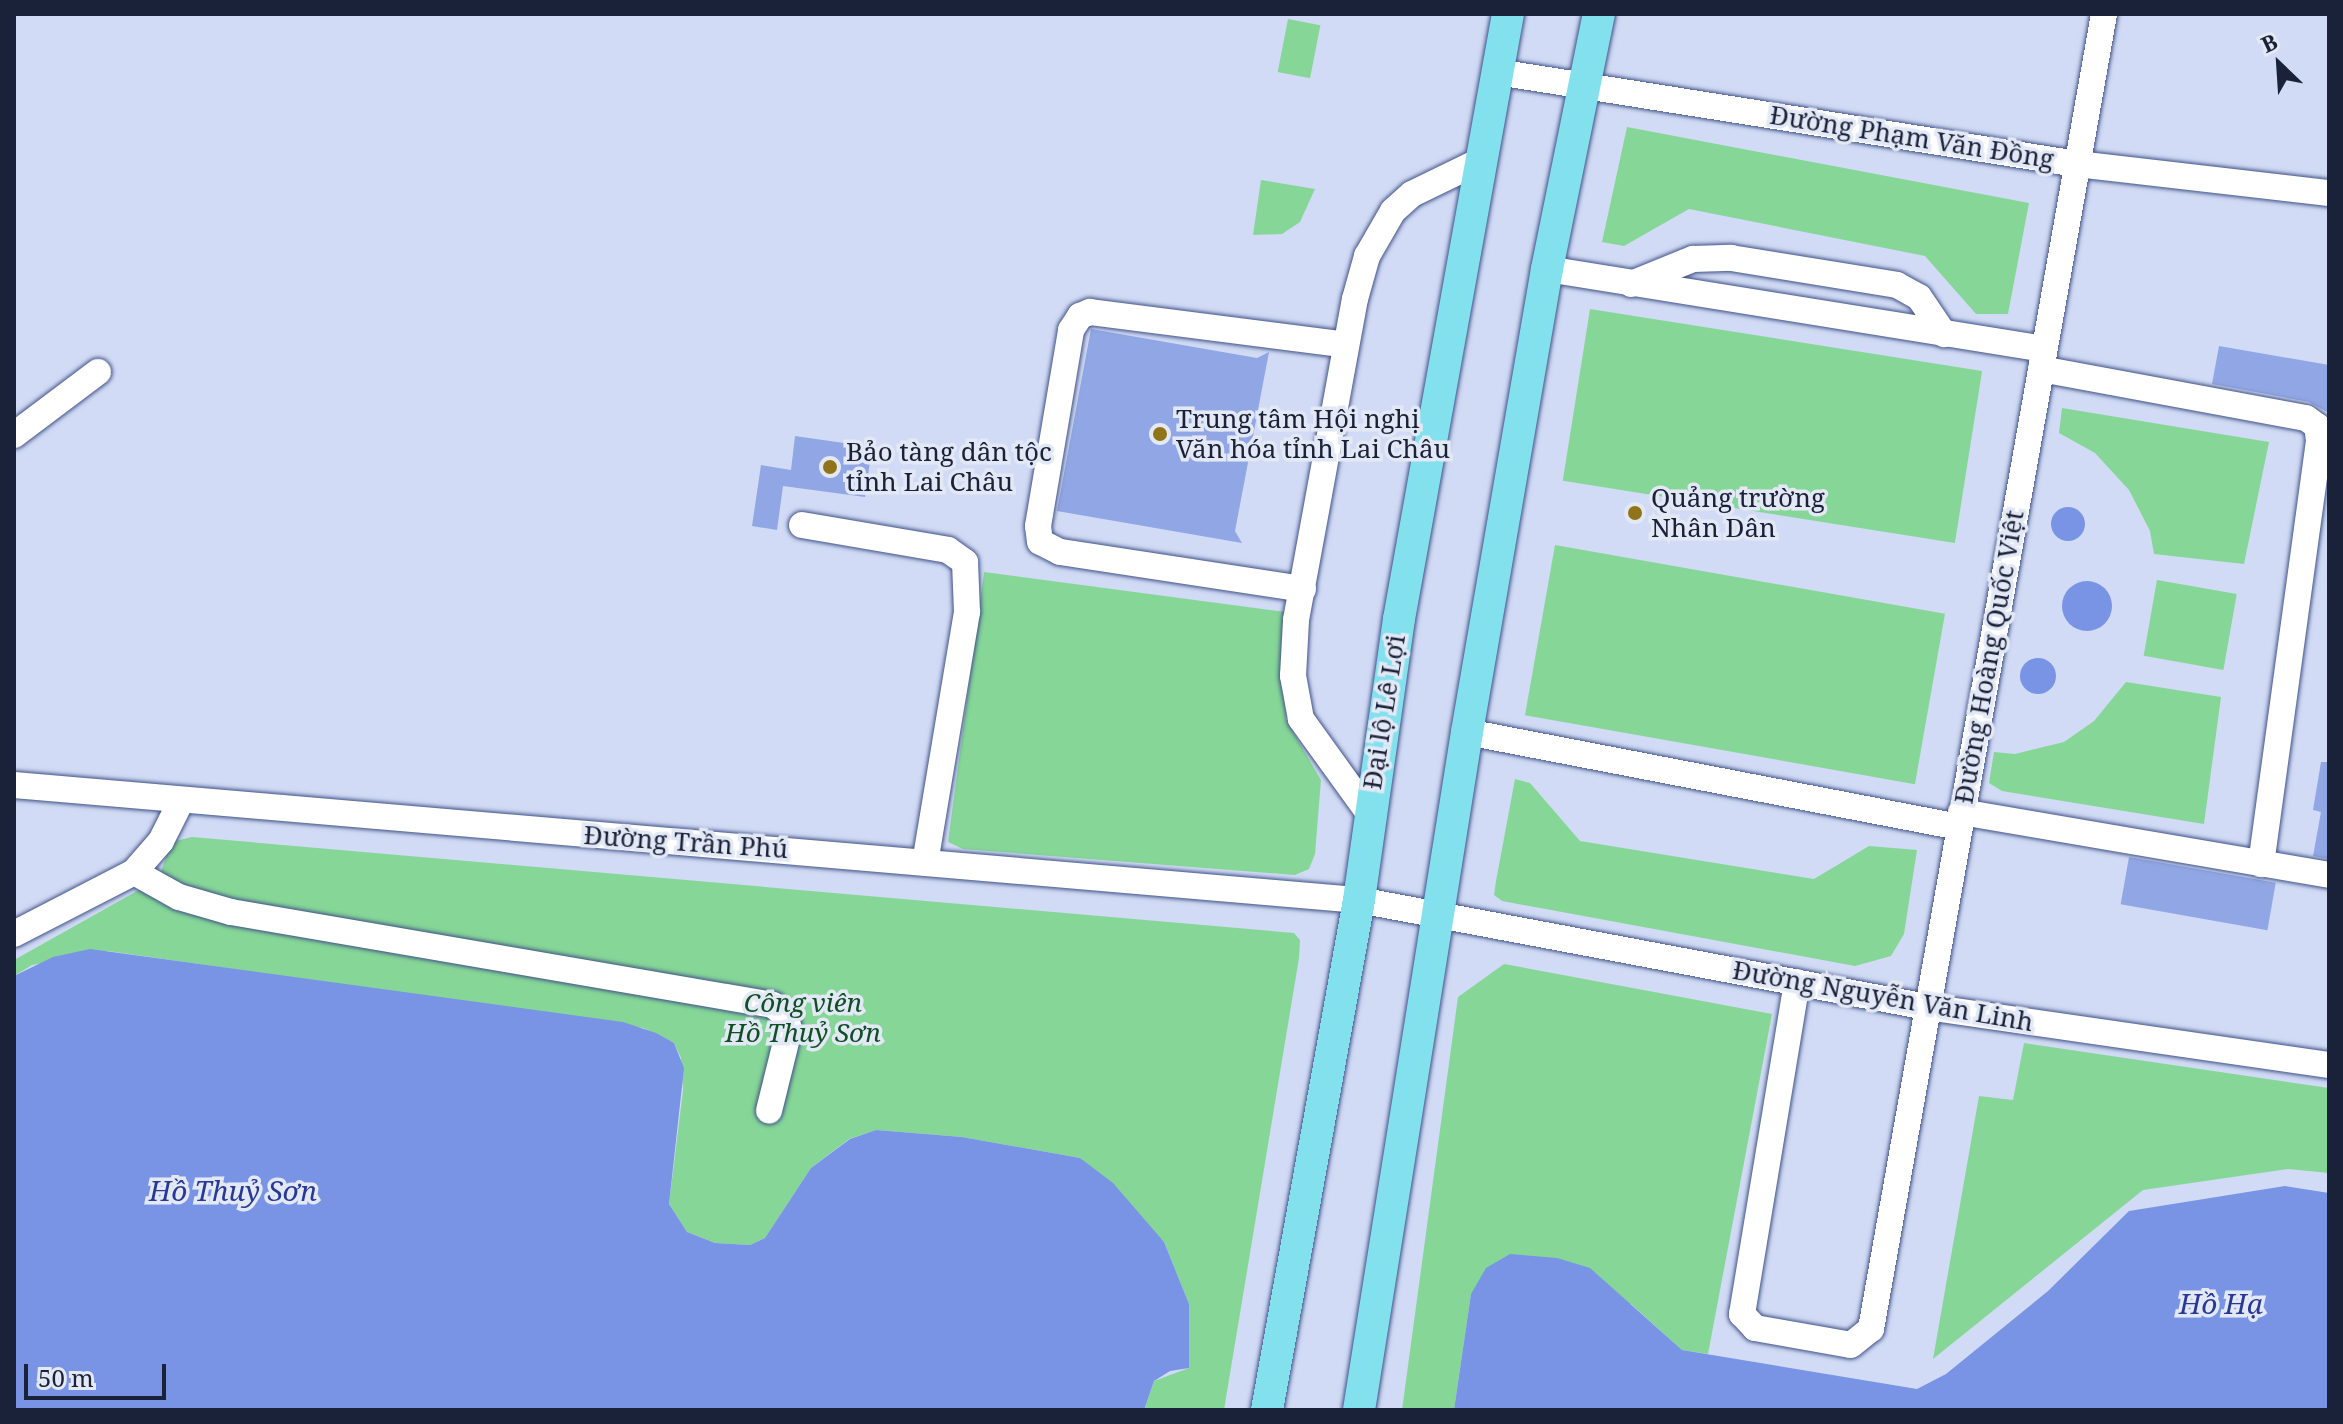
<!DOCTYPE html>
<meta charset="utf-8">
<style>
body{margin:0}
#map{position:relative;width:2343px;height:1424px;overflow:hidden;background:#d1dbf5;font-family:"Noto Serif",serif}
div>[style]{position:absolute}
.green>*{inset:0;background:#86d797;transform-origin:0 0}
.water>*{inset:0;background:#7993e5}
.round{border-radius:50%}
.building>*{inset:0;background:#91a6e4;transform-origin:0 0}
.roads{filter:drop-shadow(0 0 2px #415289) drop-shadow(0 0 2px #415289)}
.minor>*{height:26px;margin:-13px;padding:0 13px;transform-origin:13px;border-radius:13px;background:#fff}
.major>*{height:32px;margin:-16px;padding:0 16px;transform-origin:16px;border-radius:16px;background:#83e0ed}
.dots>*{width:22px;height:22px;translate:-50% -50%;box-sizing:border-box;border:4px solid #e3e8f5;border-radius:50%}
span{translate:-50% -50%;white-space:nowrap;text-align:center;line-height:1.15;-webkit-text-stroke:7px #e3e8f5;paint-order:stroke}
.street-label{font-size:26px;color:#1a223a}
.poi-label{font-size:26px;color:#1a223a}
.left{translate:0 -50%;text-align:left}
.park-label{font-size:26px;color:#104e24;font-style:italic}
.water-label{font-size:28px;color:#273897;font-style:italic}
.frame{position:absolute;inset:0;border:16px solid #1a223a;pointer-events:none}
.north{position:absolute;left:2239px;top:24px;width:80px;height:80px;-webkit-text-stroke:6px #e3e8f5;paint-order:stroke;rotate:335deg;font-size:22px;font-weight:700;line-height:32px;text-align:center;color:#1a223a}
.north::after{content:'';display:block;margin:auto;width:28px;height:36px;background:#1a223a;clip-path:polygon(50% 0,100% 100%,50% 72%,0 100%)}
.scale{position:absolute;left:24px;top:1364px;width:142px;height:36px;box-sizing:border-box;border:4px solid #1a223a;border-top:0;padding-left:10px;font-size:24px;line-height:28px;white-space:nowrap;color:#1a223a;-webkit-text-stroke:6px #e3e8f5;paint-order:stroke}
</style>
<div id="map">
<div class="green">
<i style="left:1288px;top:19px;width:33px;height:54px;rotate:11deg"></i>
<i style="clip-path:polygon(1627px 127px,2029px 203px,2008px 314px,1976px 314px,1925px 256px,1689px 209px,1624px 246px,1602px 242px)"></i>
<i style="clip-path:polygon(1261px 180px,1315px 189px,1300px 222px,1282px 234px,1253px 235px)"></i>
<i style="left:1590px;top:309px;width:397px;height:174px;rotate:9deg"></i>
<i style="clip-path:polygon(2062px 408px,2269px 442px,2244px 564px,2154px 554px,2150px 531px,2129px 490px,2095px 453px,2059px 433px)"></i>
<i style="left:1555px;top:545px;width:396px;height:173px;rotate:10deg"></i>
<i style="clip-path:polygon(984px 572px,1286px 612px,1282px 641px,1286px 720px,1321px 780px,1315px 854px,1309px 869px,1295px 875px,963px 849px,948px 842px)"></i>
<i style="left:2157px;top:580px;width:81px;height:77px;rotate:10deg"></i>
<i style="clip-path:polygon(2126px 682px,2221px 697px,2204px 824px,2002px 791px,1989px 783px,1994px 752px,2015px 754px,2064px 742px,2094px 721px)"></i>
<i style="clip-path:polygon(1515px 779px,1530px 783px,1580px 841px,1814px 879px,1869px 846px,1917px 850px,1904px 934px,1891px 956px,1855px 966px,1502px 901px,1494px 895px,1496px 881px)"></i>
<i style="clip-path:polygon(192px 837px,1294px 933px,1300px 940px,1299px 958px,1224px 1410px,1144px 1410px,1154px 1381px,1189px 1368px,1189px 1304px,1164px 1242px,1080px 1158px,962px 1137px,876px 1130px,849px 1139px,811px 1168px,765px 1238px,750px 1245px,715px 1243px,687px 1232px,669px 1204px,683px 1090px,681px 1058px,674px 1043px,643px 1028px,108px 951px,32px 965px,14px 976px,14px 960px,146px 886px,161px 872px,171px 842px)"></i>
<i style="clip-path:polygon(1504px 964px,1772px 1014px,1708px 1354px,1682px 1350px,1631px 1304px,1471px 1294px,1454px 1410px,1402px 1410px,1458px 997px)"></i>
<i style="clip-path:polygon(2024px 1043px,2329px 1088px,2329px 1173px,2288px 1169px,2143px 1190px,1933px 1359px,1979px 1096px,2013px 1100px)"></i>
</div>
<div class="water">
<i class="round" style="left:2051px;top:507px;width:34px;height:34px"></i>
<i class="round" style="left:2062px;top:581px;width:50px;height:50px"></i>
<i class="round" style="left:2020px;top:658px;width:36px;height:36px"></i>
<i style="clip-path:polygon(90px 949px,623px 1022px,656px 1033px,674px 1043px,684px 1068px,669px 1204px,687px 1232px,715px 1243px,750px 1245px,765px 1238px,811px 1168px,850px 1139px,876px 1130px,962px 1137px,1080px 1158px,1113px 1183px,1164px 1242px,1189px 1304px,1189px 1368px,1170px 1371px,1154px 1381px,1144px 1410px,14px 1410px,14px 976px,53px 957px)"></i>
<i style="clip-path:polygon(2285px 1186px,2329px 1193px,2329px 1410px,1454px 1410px,1471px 1294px,1486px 1268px,1510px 1254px,1557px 1258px,1590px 1268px,1682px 1350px,1917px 1389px,1946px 1374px,2048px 1291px,2129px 1211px)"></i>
</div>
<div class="building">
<i style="clip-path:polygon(1091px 329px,1257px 358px,1269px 352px,1235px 531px,1242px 543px,1057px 511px)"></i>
<i style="clip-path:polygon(2219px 346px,2329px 365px,2329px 413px,2309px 402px,2212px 384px)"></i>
<i style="clip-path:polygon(795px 436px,872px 447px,865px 497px,783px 486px,777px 530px,752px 526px,761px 465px,791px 470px)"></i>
<i style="clip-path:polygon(2321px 762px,2329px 762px,2329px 859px,2313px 856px,2321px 812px,2313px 810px)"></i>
<i style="left:2129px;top:857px;width:149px;height:48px;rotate:10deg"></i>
</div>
<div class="roads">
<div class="minor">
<i style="left:1497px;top:72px;width:587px;rotate:9.01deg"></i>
<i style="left:2077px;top:164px;width:254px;rotate:6.6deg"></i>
<i style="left:1547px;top:269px;width:503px;rotate:9.14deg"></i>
<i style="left:1631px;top:284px;width:67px;rotate:-22deg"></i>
<i style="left:1693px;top:259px;width:38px;rotate:-2deg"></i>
<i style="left:1731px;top:258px;width:168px;rotate:9.2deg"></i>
<i style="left:1897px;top:285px;width:25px;rotate:29deg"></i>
<i style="left:1919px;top:297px;width:45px;rotate:56deg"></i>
<i style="left:2041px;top:369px;width:269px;rotate:10.5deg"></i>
<i style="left:2306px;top:418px;width:14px;rotate:36deg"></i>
<i style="left:2317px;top:426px;width:15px;rotate:82deg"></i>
<i style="left:2319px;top:441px;width:427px;rotate:97.8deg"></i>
<i style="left:14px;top:435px;width:105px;rotate:-36.9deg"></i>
<i style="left:802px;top:525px;width:148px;rotate:9.7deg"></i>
<i style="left:948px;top:550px;width:21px;rotate:35deg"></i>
<i style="left:965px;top:562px;width:50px;rotate:87.7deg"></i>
<i style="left:967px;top:612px;width:254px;rotate:99.5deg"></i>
<i style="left:1303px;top:589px;width:246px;rotate:-171.3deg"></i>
<i style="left:1060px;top:552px;width:22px;rotate:-153deg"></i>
<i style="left:1040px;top:542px;width:16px;rotate:-97deg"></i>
<i style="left:1038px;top:526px;width:199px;rotate:-80.4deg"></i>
<i style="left:1071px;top:330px;width:17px;rotate:-57deg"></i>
<i style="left:1080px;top:316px;width:11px;rotate:-22deg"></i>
<i style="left:1090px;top:312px;width:258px;rotate:7.3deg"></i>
<i style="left:1467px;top:732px;width:501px;rotate:10.93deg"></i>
<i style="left:14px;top:785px;width:1350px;rotate:4.89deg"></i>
<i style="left:1359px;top:900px;width:578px;rotate:10.67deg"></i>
<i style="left:1927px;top:1007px;width:406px;rotate:8.2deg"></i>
<i style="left:1368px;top:812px;width:115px;rotate:-125.8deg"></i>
<i style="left:1301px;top:719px;width:44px;rotate:-100.5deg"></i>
<i style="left:1293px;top:676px;width:56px;rotate:-86.9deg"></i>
<i style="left:1296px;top:620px;width:326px;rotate:-79.6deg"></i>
<i style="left:1355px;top:299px;width:45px;rotate:-74.4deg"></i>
<i style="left:1367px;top:256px;width:52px;rotate:-60deg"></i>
<i style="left:1393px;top:211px;width:25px;rotate:-42deg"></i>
<i style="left:1412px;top:194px;width:76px;rotate:-25.9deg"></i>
<i style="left:1961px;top:812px;width:373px;rotate:9.7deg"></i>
<i style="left:134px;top:872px;width:51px;rotate:29.1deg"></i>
<i style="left:179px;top:897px;width:54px;rotate:16.1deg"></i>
<i style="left:231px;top:912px;width:550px;rotate:9.74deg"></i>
<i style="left:773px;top:1005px;width:17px;rotate:40deg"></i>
<i style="left:786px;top:1016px;width:14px;rotate:78deg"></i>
<i style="left:789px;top:1030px;width:83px;rotate:103.9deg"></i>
<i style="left:14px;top:934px;width:135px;rotate:-27.3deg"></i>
<i style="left:134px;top:872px;width:41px;rotate:-48.9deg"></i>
<i style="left:161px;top:841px;width:45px;rotate:-63.4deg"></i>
<i style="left:1797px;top:982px;width:337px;rotate:99.4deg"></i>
<i style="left:1742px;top:1314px;width:19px;rotate:47deg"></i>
<i style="left:1755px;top:1328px;width:97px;rotate:10deg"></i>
<i style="left:1851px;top:1345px;width:26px;rotate:-39deg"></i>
<i style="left:1871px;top:1329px;width:1335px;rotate:-79.95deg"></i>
</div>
<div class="major">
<i style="left:1267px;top:1410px;width:518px;rotate:-79.77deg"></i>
<i style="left:1359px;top:900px;width:284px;rotate:-81.9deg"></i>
<i style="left:1399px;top:619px;width:615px;rotate:-79.79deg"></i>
<i style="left:1359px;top:1410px;width:687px;rotate:-80.95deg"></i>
<i style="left:1467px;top:732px;width:470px;rotate:-80.2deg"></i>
<i style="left:1547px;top:269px;width:260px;rotate:-78.5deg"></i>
</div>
</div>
<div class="dots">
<i style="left:1160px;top:434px;background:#917419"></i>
<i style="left:830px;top:467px;background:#917419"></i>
<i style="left:1635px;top:513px;background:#917419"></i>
</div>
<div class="street-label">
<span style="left:1912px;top:137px;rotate:9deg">Đường Phạm Văn Đồng</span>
<span style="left:1989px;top:657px;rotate:-80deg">Đường Hoàng Quốc Việt</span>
<span style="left:1384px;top:712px;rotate:-81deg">Đại lộ Lê Lợi</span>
<span style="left:686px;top:842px;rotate:4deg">Đường Trần Phú</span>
<span style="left:1883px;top:996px;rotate:10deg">Đường Nguyễn Văn Linh</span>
</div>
<div class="poi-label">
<span class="left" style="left:1176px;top:434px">Trung tâm Hội nghị<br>Văn hóa tỉnh Lai Châu</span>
<span class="left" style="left:846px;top:467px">Bảo tàng dân tộc<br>tỉnh Lai Châu</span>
<span class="left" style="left:1651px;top:513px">Quảng trường<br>Nhân Dân</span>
</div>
<div class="park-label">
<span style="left:803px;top:1018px">Công viên<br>Hồ Thuỷ Sơn</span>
</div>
<div class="water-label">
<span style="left:233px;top:1190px">Hồ Thuỷ Sơn</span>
<span style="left:2221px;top:1303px">Hồ Hạ</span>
</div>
<div class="frame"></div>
<div class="north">B</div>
<div class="scale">50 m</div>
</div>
